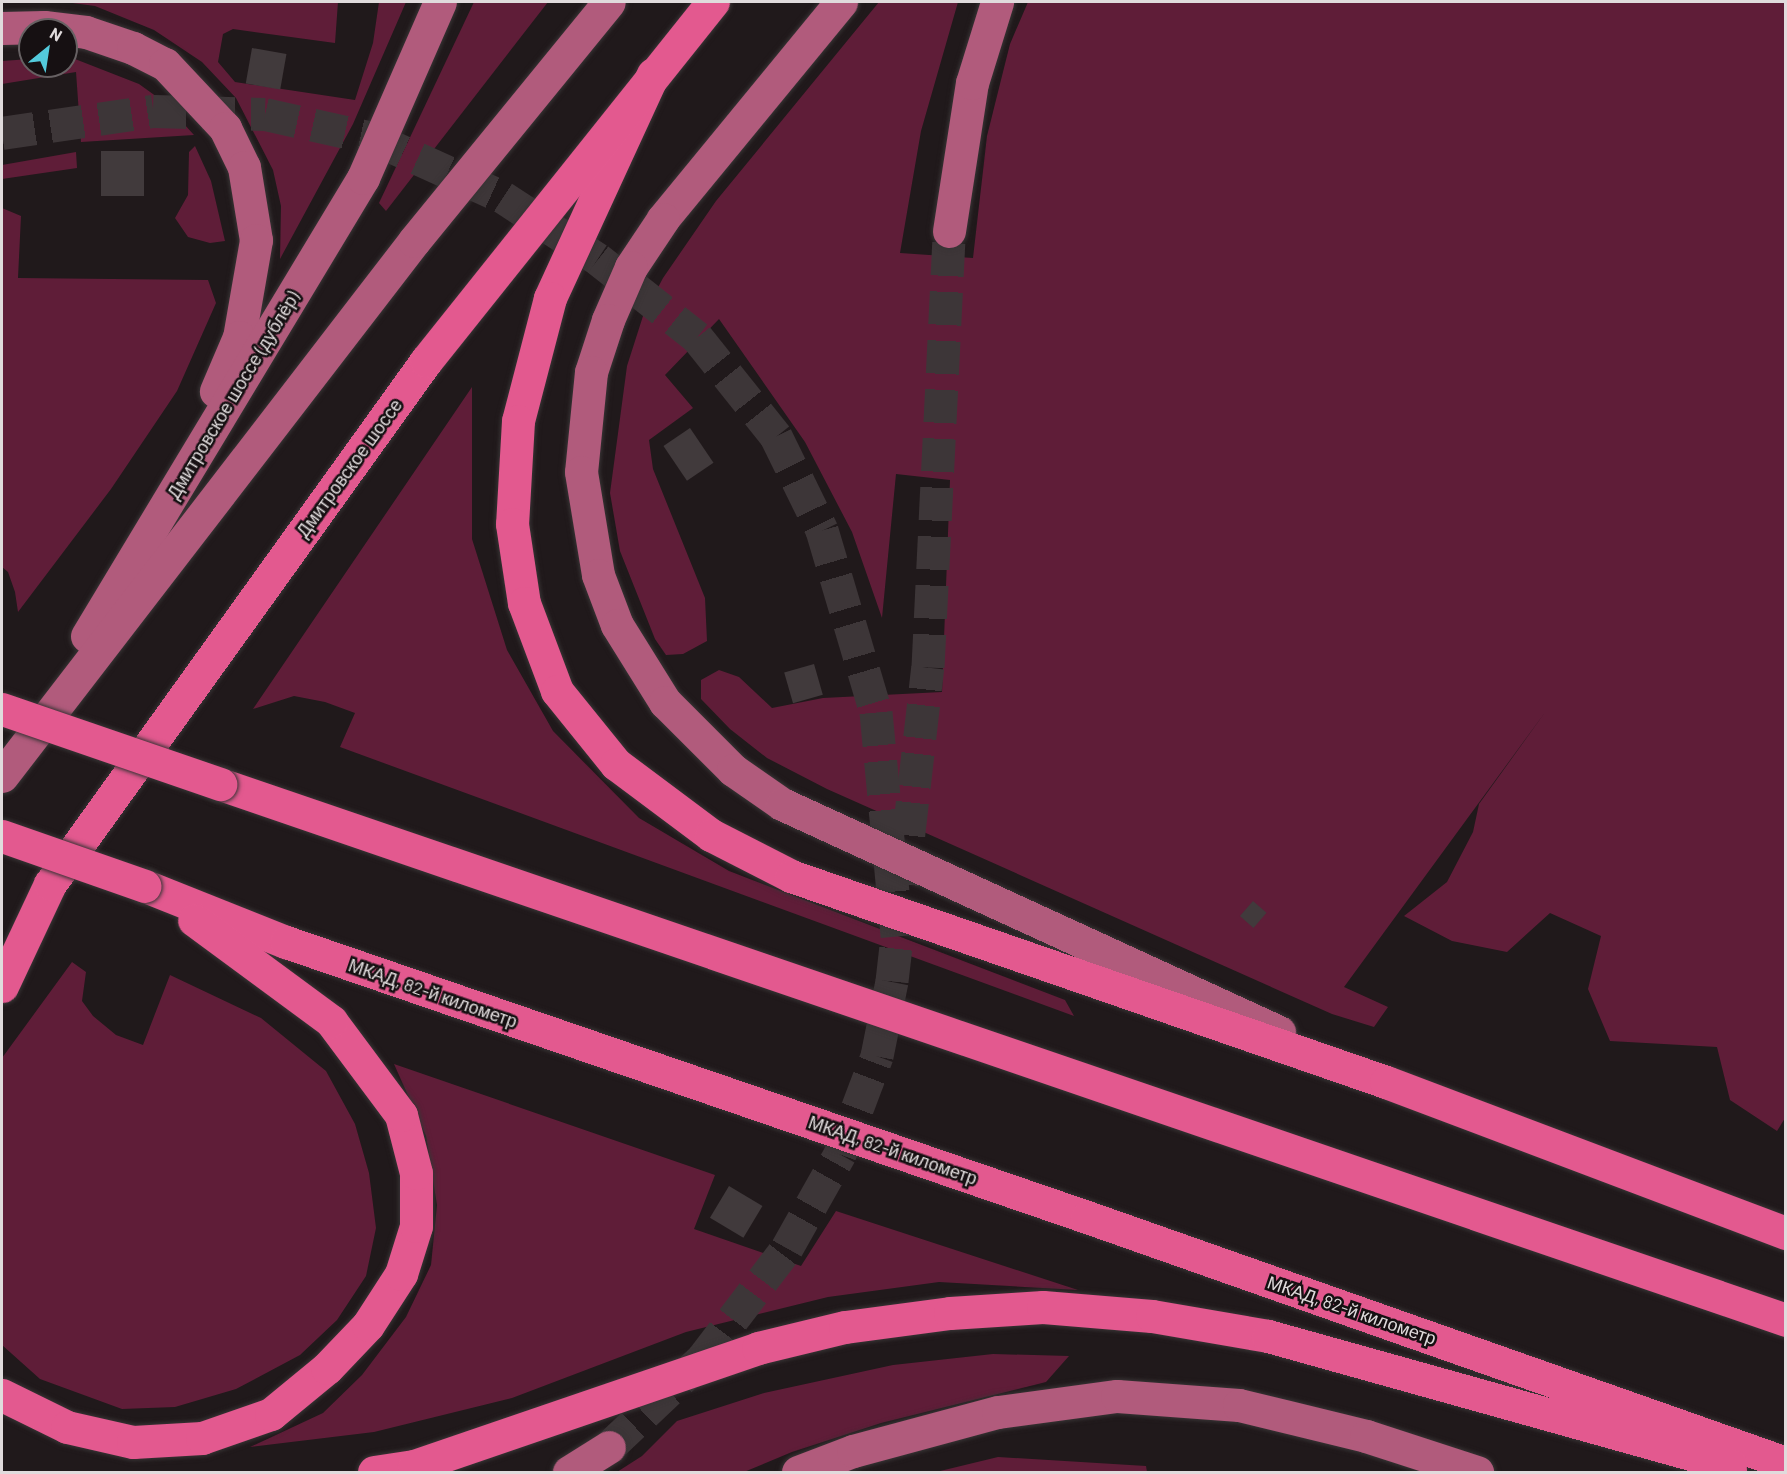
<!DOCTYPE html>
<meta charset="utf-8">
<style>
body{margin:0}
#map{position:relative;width:1787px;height:1474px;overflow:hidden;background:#20191b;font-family:Barlow,sans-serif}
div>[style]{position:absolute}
.green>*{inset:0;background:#5f1d38}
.building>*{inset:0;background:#413a3c;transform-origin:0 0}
.major-tunnel>*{height:33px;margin-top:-16.5px;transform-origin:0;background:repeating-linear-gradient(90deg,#3d3638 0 33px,transparent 0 49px)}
.roads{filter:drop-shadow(0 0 2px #383435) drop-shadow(0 0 2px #383435)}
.major>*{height:33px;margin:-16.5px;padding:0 16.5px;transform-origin:16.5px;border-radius:16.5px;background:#b15b7c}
.highway>*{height:33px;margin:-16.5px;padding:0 16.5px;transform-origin:16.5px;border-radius:16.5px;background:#e3598f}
.bridges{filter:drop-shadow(0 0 2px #383435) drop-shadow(0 0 2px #383435)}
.highway-bridge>*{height:33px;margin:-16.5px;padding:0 16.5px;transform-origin:16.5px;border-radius:16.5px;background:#e3598f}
span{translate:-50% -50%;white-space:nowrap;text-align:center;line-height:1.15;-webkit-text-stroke:5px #161012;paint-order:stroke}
.street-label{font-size:18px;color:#e0dbdc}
.frame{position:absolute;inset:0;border:3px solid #e0dbdc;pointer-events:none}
.north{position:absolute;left:18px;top:18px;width:60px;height:60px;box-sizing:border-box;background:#161012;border:2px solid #676163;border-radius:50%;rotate:30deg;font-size:16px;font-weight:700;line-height:24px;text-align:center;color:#e0dbdc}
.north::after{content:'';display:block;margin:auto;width:21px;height:27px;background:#53cadc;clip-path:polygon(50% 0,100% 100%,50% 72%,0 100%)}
</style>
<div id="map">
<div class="green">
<i style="clip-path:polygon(65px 2px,338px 2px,335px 43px,233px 29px,223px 34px,218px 62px,235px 82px,355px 100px,373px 43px,379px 2px,406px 2px,353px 124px,280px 259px,281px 206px,273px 170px,236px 98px,202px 62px,154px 30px,95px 6px)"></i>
<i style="clip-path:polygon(474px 2px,548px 2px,386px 211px,379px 203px)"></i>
<i style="clip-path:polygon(879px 2px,958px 2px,921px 131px,900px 253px,973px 258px,987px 136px,1010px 44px,1028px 2px,1785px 2px,1785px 1118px,1777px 1131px,1730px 1100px,1717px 1047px,1610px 1041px,1588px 989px,1601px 936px,1550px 913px,1507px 952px,1452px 941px,1404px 916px,1447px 882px,1473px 832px,1479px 804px,1546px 711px,1344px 987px,1388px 1007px,1374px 1027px,1332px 1014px,827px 789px,767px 758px,730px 729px,701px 699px,701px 680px,719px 670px,739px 677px,772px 708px,823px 698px,942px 692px,950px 480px,896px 474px,882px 618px,852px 532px,805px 442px,719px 319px,665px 375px,693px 408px,649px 440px,653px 469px,705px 598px,707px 641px,683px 654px,666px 655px,655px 639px,620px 551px,610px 493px,627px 366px,643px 316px,663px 278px,716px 201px)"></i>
<i style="clip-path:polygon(30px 59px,30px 66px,66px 66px,66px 59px,75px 59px,139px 84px,164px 102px,194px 135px,81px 142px,76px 72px,2px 84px,2px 61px)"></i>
<i style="clip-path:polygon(195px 146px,211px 181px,225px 241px,210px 243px,188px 237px,175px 218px,188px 195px,189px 152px)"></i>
<i style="clip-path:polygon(76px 152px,77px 168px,2px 179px,2px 165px)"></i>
<i style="clip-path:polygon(2px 208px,21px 216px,18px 278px,208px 280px,216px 303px,177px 391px,111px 489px,18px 612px,15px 592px,8px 572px,2px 567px)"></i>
<i style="clip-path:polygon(472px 387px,472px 539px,507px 650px,553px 731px,639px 818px,729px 871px,1065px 1000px,1074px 1016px,340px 747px,355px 713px,325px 702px,294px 696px,253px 709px)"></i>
<i style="clip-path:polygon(72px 962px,86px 972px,82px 1001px,93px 1016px,116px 1035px,143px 1045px,170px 975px,261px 1018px,326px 1071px,355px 1124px,369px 1173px,376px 1228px,366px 1276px,337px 1320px,300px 1355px,236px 1389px,175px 1407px,122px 1409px,40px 1379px,2px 1345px,2px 1058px)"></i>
<i style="clip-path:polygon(394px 1064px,715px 1175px,694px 1229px,801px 1266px,836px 1211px,1078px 1290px,939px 1282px,828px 1297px,686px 1332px,512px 1398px,374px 1432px,250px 1447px,323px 1413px,362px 1375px,406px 1317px,431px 1265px,437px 1205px,426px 1136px)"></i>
<i style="clip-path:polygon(993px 1354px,1069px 1356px,1046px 1382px,881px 1423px,792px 1452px,744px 1472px,617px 1472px,642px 1456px,677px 1421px,764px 1393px,893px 1365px)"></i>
<i style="clip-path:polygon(998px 1457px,1146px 1466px,1147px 1472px,936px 1472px)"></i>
</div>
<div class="building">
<i style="left:252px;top:48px;width:35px;height:36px;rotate:10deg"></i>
<i style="left:101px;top:151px;width:43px;height:45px"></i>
<i style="left:690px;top:428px;width:42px;height:32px;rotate:56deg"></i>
<i style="left:814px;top:664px;width:32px;height:31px;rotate:74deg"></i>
<i style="left:1253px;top:901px;width:18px;height:20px;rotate:41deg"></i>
<i style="left:729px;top:1186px;width:39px;height:37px;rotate:31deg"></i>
</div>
<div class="major-tunnel">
<i style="left:2px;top:133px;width:153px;rotate:-8.3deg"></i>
<i style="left:153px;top:111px;width:112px;rotate:1.5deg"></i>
<i style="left:265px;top:114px;width:111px;rotate:12.5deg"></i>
<i style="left:373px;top:138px;width:143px;rotate:24.4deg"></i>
<i style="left:503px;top:197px;width:113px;rotate:33.1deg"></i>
<i style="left:598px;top:259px;width:126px;rotate:38.2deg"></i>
<i style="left:697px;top:337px;width:127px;rotate:51.4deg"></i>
<i style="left:776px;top:436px;width:105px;rotate:63.9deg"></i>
<i style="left:822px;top:530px;width:190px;rotate:73.5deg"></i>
<i style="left:876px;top:712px;width:225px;rotate:84.6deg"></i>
<i style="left:609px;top:1447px;width:129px;rotate:-43.4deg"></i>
<i style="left:703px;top:1358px;width:138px;rotate:-52.6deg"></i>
<i style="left:787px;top:1248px;width:108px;rotate:-60.6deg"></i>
<i style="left:840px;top:1154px;width:105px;rotate:-69.3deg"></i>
<i style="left:877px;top:1056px;width:76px;rotate:-78.7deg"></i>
<i style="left:892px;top:981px;width:316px;rotate:-83.5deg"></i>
<i style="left:928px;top:667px;width:437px;rotate:-87.2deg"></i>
</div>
<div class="roads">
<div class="major">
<i style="left:841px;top:2px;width:281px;rotate:129.4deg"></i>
<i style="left:663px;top:219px;width:58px;rotate:123.7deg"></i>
<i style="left:631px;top:267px;width:58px;rotate:113.5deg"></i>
<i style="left:608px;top:320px;width:55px;rotate:108.1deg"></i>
<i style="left:591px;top:372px;width:100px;rotate:95.7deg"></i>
<i style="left:581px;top:472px;width:104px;rotate:80.6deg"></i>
<i style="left:598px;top:575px;width:53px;rotate:69.2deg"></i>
<i style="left:617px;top:625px;width:91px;rotate:58.1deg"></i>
<i style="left:665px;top:702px;width:96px;rotate:45deg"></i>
<i style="left:733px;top:770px;width:60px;rotate:34.8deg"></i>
<i style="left:782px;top:804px;width:547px;rotate:24.64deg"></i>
<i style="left:2px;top:28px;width:42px;rotate:-1.4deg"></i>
<i style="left:44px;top:27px;width:42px;rotate:6.8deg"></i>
<i style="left:86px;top:32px;width:50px;rotate:18.8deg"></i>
<i style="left:133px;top:48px;width:36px;rotate:27deg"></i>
<i style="left:165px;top:64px;width:88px;rotate:46.8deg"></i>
<i style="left:225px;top:128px;width:43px;rotate:64deg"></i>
<i style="left:244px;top:167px;width:74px;rotate:80.7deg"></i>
<i style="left:256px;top:240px;width:98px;rotate:99.9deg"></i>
<i style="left:239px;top:337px;width:59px;rotate:113.1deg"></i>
<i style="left:949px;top:231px;width:150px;rotate:-81.2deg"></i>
<i style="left:972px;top:83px;width:85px;rotate:-72.8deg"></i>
<i style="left:87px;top:636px;width:535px;rotate:-58.93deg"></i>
<i style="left:363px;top:178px;width:192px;rotate:-66.4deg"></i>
<i style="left:2px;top:776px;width:675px;rotate:-52.4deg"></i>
<i style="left:414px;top:241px;width:308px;rotate:-50.8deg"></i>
<i style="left:569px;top:1472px;width:47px;rotate:-32deg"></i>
<i style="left:798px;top:1472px;width:59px;rotate:-20.9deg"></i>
<i style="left:853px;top:1451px;width:150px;rotate:-15.1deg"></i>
<i style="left:998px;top:1412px;width:120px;rotate:-7.7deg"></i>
<i style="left:1117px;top:1396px;width:122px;rotate:4.2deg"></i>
<i style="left:1239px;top:1405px;width:131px;rotate:13.7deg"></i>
<i style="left:1366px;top:1436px;width:117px;rotate:18deg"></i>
</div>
<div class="highway">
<i style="left:653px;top:74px;width:247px;rotate:114.7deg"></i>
<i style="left:550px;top:298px;width:127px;rotate:104.6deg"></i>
<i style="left:518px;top:421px;width:103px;rotate:93.3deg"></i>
<i style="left:512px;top:524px;width:80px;rotate:81.4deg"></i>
<i style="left:524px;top:603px;width:94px;rotate:69.4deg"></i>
<i style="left:557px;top:691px;width:94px;rotate:51.1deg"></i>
<i style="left:616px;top:764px;width:119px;rotate:36.8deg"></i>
<i style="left:711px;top:835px;width:90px;rotate:27.1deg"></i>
<i style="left:791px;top:876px;width:630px;rotate:19.1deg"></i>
<i style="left:1386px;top:1082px;width:428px;rotate:20.7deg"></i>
<i style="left:220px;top:784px;width:1655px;rotate:18.89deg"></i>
<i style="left:145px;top:886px;width:152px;rotate:21.7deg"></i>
<i style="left:286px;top:942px;width:847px;rotate:18.95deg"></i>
<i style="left:1087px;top:1217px;width:741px;rotate:19.39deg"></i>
<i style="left:2px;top:986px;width:113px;rotate:-64.8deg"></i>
<i style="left:50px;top:884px;width:644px;rotate:-54.29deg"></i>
<i style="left:426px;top:361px;width:460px;rotate:-51.4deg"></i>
<i style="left:2px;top:1395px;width:72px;rotate:26.2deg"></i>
<i style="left:67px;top:1427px;width:68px;rotate:12.8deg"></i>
<i style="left:133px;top:1442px;width:69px;rotate:-3.3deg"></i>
<i style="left:202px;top:1438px;width:73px;rotate:-19.2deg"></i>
<i style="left:271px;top:1414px;width:72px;rotate:-39.4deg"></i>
<i style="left:327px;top:1368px;width:59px;rotate:-46.4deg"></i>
<i style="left:368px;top:1325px;width:61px;rotate:-57.1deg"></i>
<i style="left:401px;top:1274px;width:50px;rotate:-72.6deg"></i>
<i style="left:416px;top:1226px;width:53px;rotate:-90deg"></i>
<i style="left:416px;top:1173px;width:60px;rotate:-104.5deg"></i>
<i style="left:401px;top:1115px;width:117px;rotate:-126.7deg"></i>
<i style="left:331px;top:1021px;width:170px;rotate:-143.6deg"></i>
<i style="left:374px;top:1472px;width:40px;rotate:-8.5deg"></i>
<i style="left:414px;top:1466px;width:364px;rotate:-18.9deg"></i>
<i style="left:758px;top:1348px;width:89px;rotate:-13.6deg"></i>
<i style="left:845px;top:1327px;width:106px;rotate:-7.6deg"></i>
<i style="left:950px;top:1313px;width:93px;rotate:-3.7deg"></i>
<i style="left:1043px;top:1307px;width:109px;rotate:4.7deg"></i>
<i style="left:1152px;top:1316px;width:118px;rotate:9.8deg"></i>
<i style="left:1268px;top:1336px;width:480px;rotate:15.6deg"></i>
</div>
</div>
<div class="bridges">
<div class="highway-bridge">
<i style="left:2px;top:709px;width:231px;rotate:19deg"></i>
<i style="left:2px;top:836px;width:151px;rotate:19.3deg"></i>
</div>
</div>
<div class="street-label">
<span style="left:233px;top:395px;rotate:-59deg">Дмитровское шоссе (дублёр)</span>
<span style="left:349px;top:468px;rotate:-54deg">Дмитровское шоссе</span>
<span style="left:433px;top:993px;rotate:19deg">МКАД, 82-й километр</span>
<span style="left:893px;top:1150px;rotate:19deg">МКАД, 82-й километр</span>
<span style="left:1352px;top:1310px;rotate:19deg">МКАД, 82-й километр</span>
</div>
<div class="frame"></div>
<div class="north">N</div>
</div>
